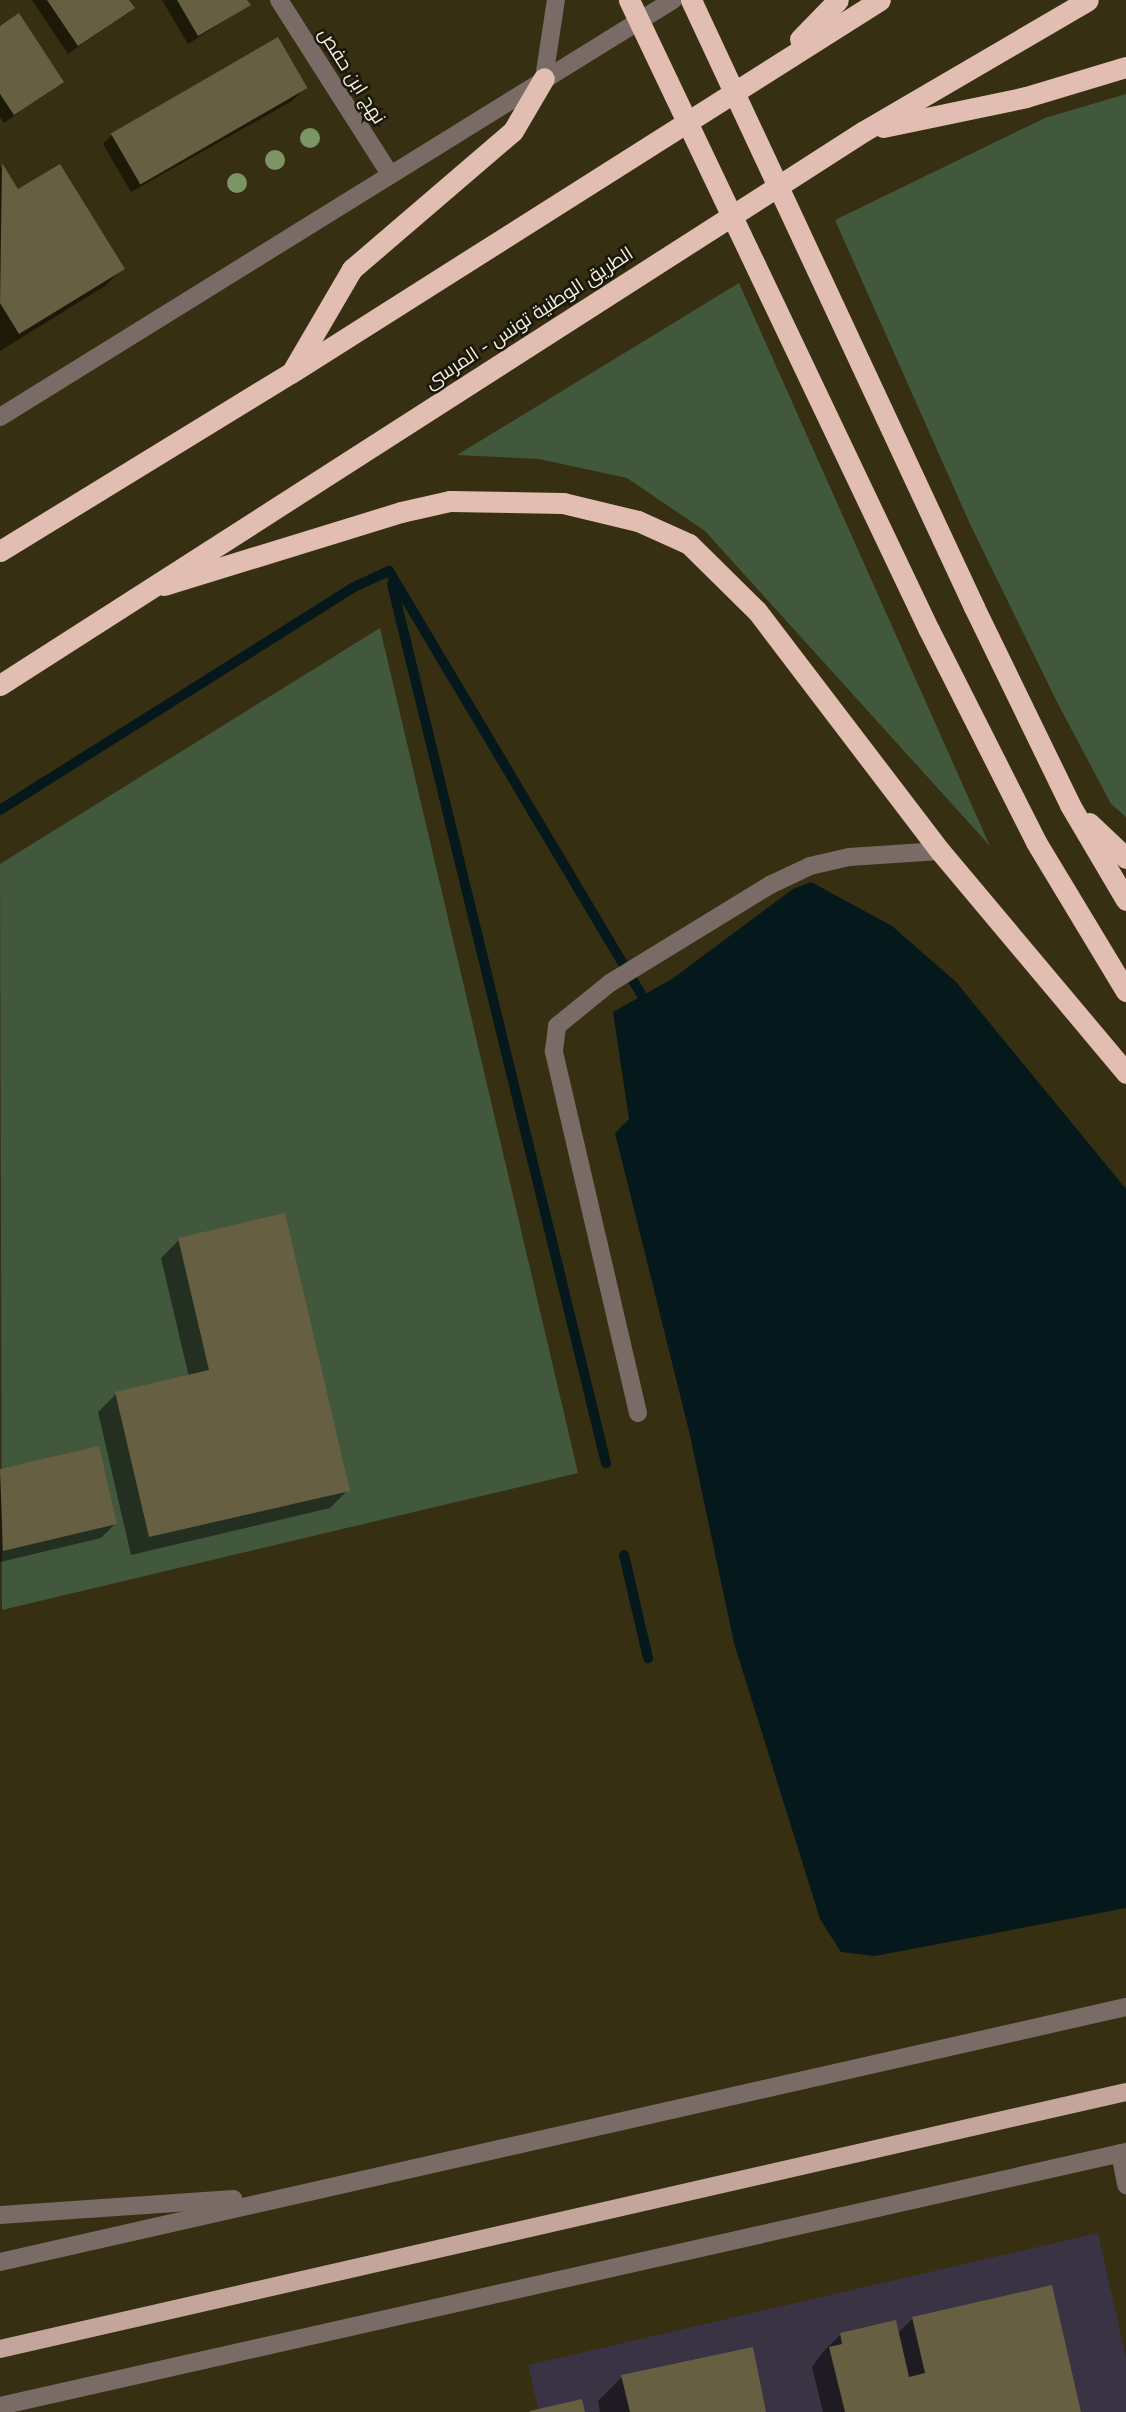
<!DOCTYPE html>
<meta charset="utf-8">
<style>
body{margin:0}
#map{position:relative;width:1126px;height:2412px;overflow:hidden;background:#362f12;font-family:Mulish,Cairo,sans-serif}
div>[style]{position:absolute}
.commercial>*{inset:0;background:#3a3343}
.green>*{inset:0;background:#42583c}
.water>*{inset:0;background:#05181c}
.shadow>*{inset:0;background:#0007}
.stream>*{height:10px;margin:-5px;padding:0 5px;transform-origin:5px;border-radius:5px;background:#05181c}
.building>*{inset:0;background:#665f41;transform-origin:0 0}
.minor>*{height:18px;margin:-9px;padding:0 9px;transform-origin:9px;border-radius:9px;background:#7a6b66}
.major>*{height:18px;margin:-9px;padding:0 9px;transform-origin:9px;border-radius:9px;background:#c4a59c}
.highway>*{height:21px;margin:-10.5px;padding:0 10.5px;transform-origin:10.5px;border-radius:10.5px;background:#e2bdb1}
.highway-bridge>*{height:21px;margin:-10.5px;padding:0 10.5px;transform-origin:10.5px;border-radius:10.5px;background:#e2bdb1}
.trees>*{width:20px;height:20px;margin:-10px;border-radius:50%;background:#7c9565}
span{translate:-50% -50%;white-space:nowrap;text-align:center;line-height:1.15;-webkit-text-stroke:5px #1a170b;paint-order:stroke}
.street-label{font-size:19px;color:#f6f2e1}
</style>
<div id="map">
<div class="commercial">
<i style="clip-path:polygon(1098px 2233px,1126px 2358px,1126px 2412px,539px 2412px,528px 2365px)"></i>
</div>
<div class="green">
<i style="clip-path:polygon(1126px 94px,1126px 817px,1111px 804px,1057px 702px,970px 524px,835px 220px,1045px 118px)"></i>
<i style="clip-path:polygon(739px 283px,990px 846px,705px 531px,627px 478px,539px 459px,457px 455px)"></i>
<i style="clip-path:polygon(380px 628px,578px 1473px,2px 1610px,0 864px)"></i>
</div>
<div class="water">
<i style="clip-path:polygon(811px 882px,892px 926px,956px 982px,1126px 1189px,1126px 1908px,875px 1956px,841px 1952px,820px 1919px,734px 1643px,689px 1431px,615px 1133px,629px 1119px,613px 1012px,672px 979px,793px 889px)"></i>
</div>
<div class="shadow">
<i style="clip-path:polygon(32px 0,127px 0,133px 8px,68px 54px)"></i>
<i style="clip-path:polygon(162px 0,245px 0,249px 5px,188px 44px)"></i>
<i style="clip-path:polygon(0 28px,62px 81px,4px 123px,0 117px)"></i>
<i style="clip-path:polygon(306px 87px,292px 101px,131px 192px,103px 144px,112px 135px)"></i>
<i style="clip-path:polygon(0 166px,18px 191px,123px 268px,105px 286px,0 351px)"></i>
<i style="clip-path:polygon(179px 1240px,348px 1490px,330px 1508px,131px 1555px,98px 1412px,116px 1394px,189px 1377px,161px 1258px)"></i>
<i style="clip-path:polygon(97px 1448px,115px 1524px,101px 1538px,0 1562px,0 1471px)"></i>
<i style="clip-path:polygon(913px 2318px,1079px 2412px,823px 2412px,812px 2367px,823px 2352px,841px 2334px,897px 2334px)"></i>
<i style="clip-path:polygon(622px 2377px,764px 2412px,600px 2412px,598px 2401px)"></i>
</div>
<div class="stream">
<i style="left:389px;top:571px;width:504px;rotate:59.21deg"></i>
<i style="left:392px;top:584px;width:905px;rotate:76.32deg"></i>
<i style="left:0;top:810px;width:416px;rotate:-32.2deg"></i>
<i style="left:352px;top:588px;width:41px;rotate:-24.7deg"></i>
<i style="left:624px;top:1555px;width:106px;rotate:76.9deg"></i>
</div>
<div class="building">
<i style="clip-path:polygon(47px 0,129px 0,135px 8px,78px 46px)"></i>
<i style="clip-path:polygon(177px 0,247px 0,251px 5px,198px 36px)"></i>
<i style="clip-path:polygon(19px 13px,64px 82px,14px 115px,0 94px,0 26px)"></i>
<i style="left:278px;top:37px;width:59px;height:193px;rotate:60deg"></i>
<i style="clip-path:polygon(2px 163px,18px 189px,60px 164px,125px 269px,19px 334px,0 303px)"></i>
<i style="clip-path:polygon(285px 1213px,350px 1491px,149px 1537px,115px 1392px,209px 1370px,178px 1238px)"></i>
<i style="clip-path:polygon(99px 1446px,117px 1524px,3px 1551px,0 1469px)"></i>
<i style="clip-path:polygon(1052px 2285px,1081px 2412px,845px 2412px,829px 2347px,842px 2344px,840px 2333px,896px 2320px,909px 2377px,925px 2373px,912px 2317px)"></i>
<i style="clip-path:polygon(753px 2347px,766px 2412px,630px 2412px,621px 2375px)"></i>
<i style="clip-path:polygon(582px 2399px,585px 2412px,530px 2412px,530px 2411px)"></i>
</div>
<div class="minor">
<i style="left:279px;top:0;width:206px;rotate:57.5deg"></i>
<i style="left:544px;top:78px;width:79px;rotate:-81.3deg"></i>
<i style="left:0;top:417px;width:792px;rotate:-31.78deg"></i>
<i style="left:638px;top:1413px;width:372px;rotate:-103.1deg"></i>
<i style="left:554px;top:1051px;width:25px;rotate:-83deg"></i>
<i style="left:557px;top:1026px;width:68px;rotate:-39.1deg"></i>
<i style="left:610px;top:983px;width:188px;rotate:-31.5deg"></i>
<i style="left:770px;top:885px;width:44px;rotate:-25.4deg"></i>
<i style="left:810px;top:866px;width:40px;rotate:-13deg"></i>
<i style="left:849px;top:857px;width:91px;rotate:-3.8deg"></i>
<i style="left:1120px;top:2153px;width:33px;rotate:79deg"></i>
<i style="left:0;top:2215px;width:234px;rotate:-3.9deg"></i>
<i style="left:0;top:2262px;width:1155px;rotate:-12.76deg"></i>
<i style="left:0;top:2406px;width:1154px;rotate:-12.71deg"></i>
</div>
<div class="major">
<i style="left:0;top:2349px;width:1155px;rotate:-12.86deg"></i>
</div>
<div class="highway">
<i style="left:800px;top:39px;width:54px;rotate:-45.7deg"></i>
<i style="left:883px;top:127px;width:146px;rotate:-11.8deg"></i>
<i style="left:1026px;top:97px;width:104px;rotate:-16.7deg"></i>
<i style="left:293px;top:370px;width:117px;rotate:-59.7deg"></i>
<i style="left:352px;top:269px;width:212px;rotate:-40.6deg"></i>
<i style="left:513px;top:131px;width:61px;rotate:-59.7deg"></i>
<i style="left:0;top:551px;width:341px;rotate:-31.5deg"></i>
<i style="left:291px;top:373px;width:697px;rotate:-32.35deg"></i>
<i style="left:164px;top:585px;width:248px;rotate:-17.1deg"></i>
<i style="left:401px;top:512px;width:50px;rotate:-12.7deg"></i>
<i style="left:450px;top:501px;width:113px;rotate:1deg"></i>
<i style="left:563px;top:503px;width:77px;rotate:13.5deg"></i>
<i style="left:638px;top:521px;width:56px;rotate:24.3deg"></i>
<i style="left:689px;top:544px;width:95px;rotate:44.6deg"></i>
<i style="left:757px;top:611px;width:302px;rotate:52.7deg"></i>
<i style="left:940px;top:851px;width:290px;rotate:50deg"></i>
<i style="left:974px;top:607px;width:220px;rotate:64.1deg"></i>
<i style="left:1070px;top:805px;width:110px;rotate:59.5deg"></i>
<i style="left:929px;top:630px;width:237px;rotate:63.2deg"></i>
<i style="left:1036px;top:842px;width:174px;rotate:58.9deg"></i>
<i style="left:0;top:685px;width:1026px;rotate:-32.67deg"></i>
<i style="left:864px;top:131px;width:259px;rotate:-30.3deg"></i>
<i style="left:1089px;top:823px;width:51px;rotate:43.4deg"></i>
</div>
<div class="highway-bridge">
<i style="left:629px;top:0;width:698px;rotate:64.54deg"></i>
<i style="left:691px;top:0;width:670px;rotate:65deg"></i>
</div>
<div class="trees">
<i style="left:310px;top:138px"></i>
<i style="left:275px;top:160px"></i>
<i style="left:237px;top:183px"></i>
</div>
<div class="street-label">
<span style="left:352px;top:76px;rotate:58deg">نهج ابن حفص</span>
<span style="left:529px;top:318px;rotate:-33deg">الطريق الوطنية تونس - المرسى</span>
</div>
</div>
